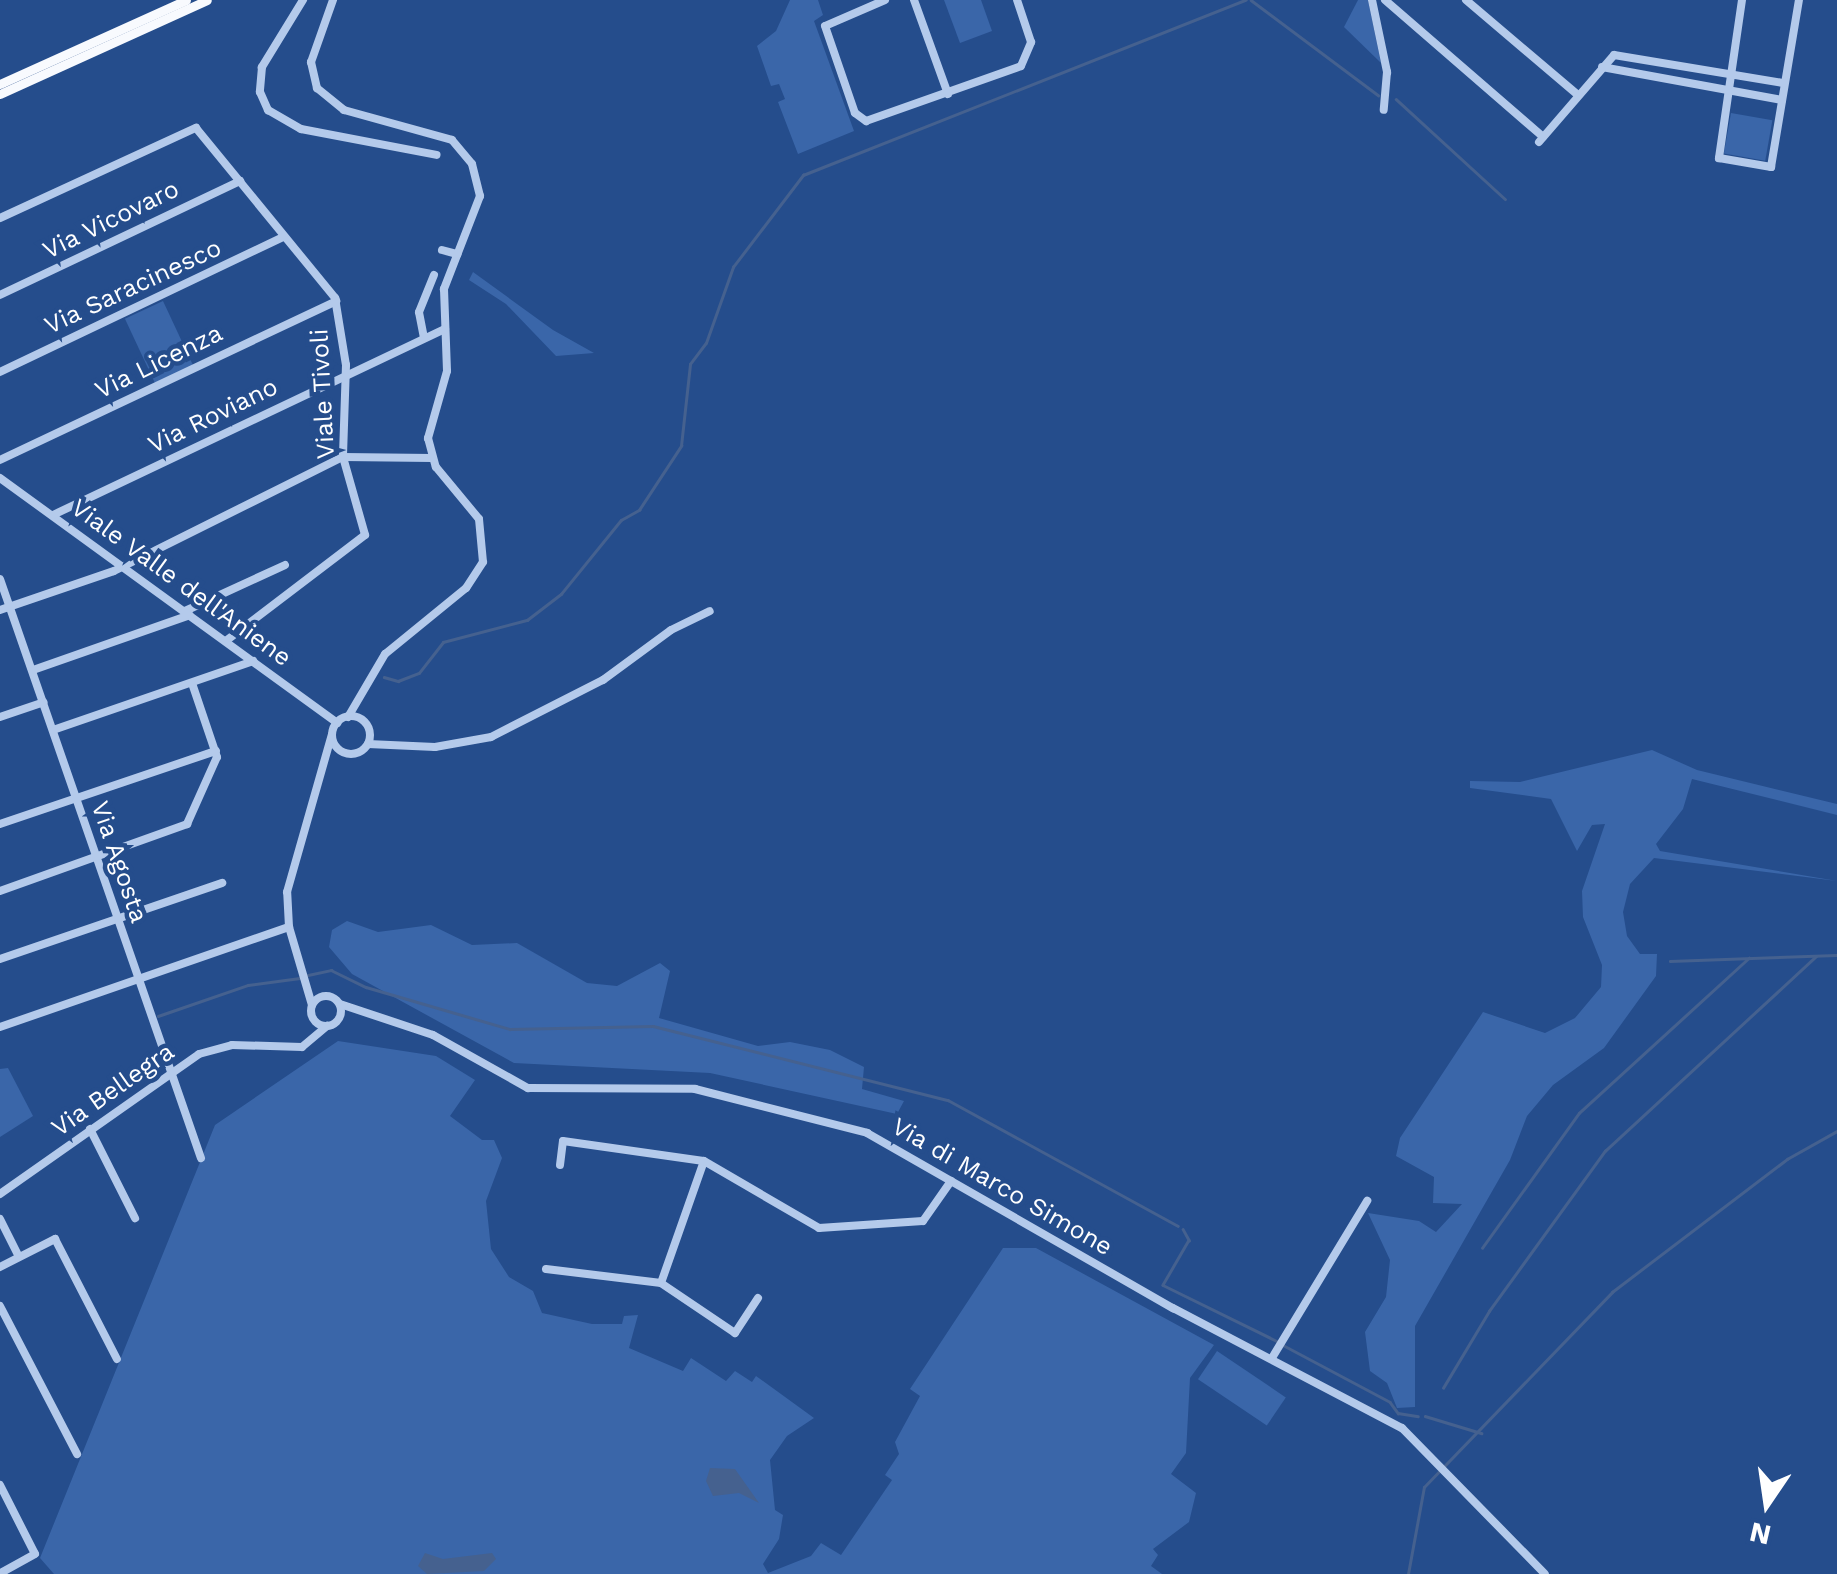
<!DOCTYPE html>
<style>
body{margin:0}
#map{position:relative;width:1837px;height:1574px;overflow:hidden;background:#254d8c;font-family:"Work Sans",sans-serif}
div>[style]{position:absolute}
.green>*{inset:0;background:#3a66a9;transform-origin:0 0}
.water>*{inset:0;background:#45618f}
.stream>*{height:2.5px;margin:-1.25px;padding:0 1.25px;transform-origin:1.25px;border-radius:1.25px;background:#45618f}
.minor>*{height:8px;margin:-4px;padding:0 4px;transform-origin:4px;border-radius:4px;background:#b4caeb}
.minor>.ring{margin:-4px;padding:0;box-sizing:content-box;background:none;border:8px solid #b4caeb;border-radius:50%}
.major>*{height:9px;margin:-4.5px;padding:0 4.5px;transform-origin:4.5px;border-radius:4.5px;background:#f8fafe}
span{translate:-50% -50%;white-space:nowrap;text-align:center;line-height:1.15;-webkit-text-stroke:9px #254d8c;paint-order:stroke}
.street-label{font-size:25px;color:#fff}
.north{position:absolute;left:1717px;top:1454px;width:100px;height:100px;-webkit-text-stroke:8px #254d8c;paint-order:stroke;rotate:193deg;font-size:28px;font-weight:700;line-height:40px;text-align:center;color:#fff}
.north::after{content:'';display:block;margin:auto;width:35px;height:45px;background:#fff;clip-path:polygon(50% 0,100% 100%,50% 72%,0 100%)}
</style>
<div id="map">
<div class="green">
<i style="clip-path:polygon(790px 0,818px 0,823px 15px,814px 21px,854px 131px,798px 154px,778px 102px,785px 99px,779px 84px,771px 86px,757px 46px,776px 31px)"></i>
<i style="clip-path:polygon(944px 0,981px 0,992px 31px,960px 43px)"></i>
<i style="clip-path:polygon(1358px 0,1368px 0,1381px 63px,1344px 27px)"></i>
<i style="left:1731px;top:113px;width:42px;height:41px;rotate:10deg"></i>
<i style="clip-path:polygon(473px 272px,553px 330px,594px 353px,556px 356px,506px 304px,469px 280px)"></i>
<i style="left:163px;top:301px;width:71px;height:42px;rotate:65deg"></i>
<i style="clip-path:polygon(1652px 750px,1697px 770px,1837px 804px,1837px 815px,1692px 779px,1683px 809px,1656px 844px,1660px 851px,1837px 881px,1654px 858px,1630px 884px,1623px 912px,1627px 936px,1640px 954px,1657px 954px,1656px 976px,1604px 1048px,1553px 1085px,1527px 1116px,1510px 1160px,1415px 1326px,1415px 1407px,1397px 1408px,1387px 1383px,1370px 1371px,1365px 1332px,1386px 1297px,1390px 1260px,1368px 1213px,1419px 1221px,1436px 1232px,1462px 1204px,1433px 1203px,1434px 1177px,1396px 1156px,1400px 1138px,1483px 1012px,1545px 1033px,1575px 1018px,1601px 987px,1602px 965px,1583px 917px,1582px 891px,1605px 824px,1592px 825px,1577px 851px,1551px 799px,1470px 788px,1470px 781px,1520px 782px)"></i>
<i style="clip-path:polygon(347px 921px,378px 932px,431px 925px,472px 945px,517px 943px,587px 983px,617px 986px,660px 963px,670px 971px,659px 1018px,758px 1046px,790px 1042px,830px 1050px,864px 1067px,862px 1089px,904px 1101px,897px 1114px,710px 1073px,514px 1063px,352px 974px,329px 947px,332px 930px)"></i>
<i style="clip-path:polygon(338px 1041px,436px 1056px,475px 1080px,450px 1116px,482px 1140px,494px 1140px,502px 1158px,486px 1201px,491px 1249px,509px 1277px,533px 1291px,542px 1313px,592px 1324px,622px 1324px,624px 1316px,638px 1315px,629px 1348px,683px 1371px,691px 1358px,726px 1381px,735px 1371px,752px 1382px,756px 1376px,814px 1418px,787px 1436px,770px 1460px,775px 1510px,783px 1515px,779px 1539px,763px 1564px,768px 1573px,811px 1556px,821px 1543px,841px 1555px,892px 1480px,885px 1475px,899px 1454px,895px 1442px,920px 1396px,910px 1389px,1003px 1248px,1036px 1248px,1214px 1345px,1190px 1378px,1186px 1453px,1171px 1474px,1196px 1493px,1189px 1522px,1153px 1549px,1158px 1555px,1151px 1566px,1162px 1574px,54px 1574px,40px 1558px,215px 1125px)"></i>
<i style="clip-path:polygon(8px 1068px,33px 1116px,0 1137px,0 1069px)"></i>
<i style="left:1217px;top:1351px;width:83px;height:34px;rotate:34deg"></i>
</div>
<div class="water">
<i style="clip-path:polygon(710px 1468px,735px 1469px,759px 1503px,739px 1493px,713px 1496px,706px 1481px)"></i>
<i style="clip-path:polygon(425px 1553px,443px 1559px,492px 1553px,496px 1559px,484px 1571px,427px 1574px,418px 1566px)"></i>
</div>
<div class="stream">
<i style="left:1251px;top:0;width:159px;rotate:36.8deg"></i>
<i style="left:1396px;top:99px;width:148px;rotate:42.5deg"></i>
<i style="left:384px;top:677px;width:15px;rotate:16deg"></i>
<i style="left:398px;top:681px;width:22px;rotate:-21deg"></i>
<i style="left:419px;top:673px;width:39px;rotate:-52deg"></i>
<i style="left:443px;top:642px;width:87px;rotate:-14.7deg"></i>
<i style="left:527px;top:620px;width:43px;rotate:-37.4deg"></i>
<i style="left:561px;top:594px;width:95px;rotate:-51deg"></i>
<i style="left:621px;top:520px;width:21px;rotate:-29deg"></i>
<i style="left:639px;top:510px;width:77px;rotate:-56.7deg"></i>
<i style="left:681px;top:446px;width:82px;rotate:-83.7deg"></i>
<i style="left:690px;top:364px;width:26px;rotate:-53deg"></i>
<i style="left:706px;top:343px;width:81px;rotate:-70.4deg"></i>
<i style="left:733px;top:267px;width:116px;rotate:-52.7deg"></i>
<i style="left:803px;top:175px;width:476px;rotate:-21.6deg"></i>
<i style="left:1670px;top:961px;width:167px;rotate:-2.1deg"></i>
<i style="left:308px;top:975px;width:24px;rotate:-12deg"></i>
<i style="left:331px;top:970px;width:39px;rotate:26deg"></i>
<i style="left:366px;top:987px;width:150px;rotate:16.3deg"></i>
<i style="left:510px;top:1029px;width:143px;rotate:-1.2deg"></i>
<i style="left:653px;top:1026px;width:304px;rotate:14.1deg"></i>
<i style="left:948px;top:1100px;width:262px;rotate:28.7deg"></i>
<i style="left:158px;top:1016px;width:95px;rotate:-19deg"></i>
<i style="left:248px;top:985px;width:52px;rotate:-7.7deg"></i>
<i style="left:1183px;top:1229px;width:13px;rotate:61deg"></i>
<i style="left:1189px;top:1240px;width:52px;rotate:120deg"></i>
<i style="left:1163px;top:1285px;width:127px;rotate:26.2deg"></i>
<i style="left:1482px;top:1248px;width:166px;rotate:-54.3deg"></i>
<i style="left:1579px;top:1113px;width:230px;rotate:-42.4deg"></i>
<i style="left:1283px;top:1345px;width:121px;rotate:28deg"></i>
<i style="left:1390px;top:1402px;width:14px;rotate:54deg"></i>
<i style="left:1398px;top:1413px;width:20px;rotate:9deg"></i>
<i style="left:1443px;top:1388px;width:90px;rotate:-59.1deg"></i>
<i style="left:1489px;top:1311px;width:198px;rotate:-54.1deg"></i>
<i style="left:1605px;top:1151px;width:287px;rotate:-42.7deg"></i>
<i style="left:1425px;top:1416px;width:59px;rotate:16.9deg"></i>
<i style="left:1408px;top:1574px;width:88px;rotate:-79.6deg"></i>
<i style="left:1424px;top:1487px;width:271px;rotate:-46deg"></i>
<i style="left:1612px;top:1292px;width:220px;rotate:-37.2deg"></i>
<i style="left:1787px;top:1159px;width:57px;rotate:-29.2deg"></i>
</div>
<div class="minor">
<i style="left:303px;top:0;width:79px;rotate:121.5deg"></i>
<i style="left:262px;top:67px;width:25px;rotate:95deg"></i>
<i style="left:260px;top:92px;width:20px;rotate:66deg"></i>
<i style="left:268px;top:110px;width:38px;rotate:30deg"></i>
<i style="left:301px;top:129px;width:138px;rotate:10.8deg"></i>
<i style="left:333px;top:0;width:66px;rotate:109.5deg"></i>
<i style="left:311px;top:62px;width:27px;rotate:77deg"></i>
<i style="left:317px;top:88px;width:35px;rotate:39deg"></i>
<i style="left:344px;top:110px;width:112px;rotate:15.5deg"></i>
<i style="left:452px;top:140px;width:31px;rotate:50deg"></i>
<i style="left:472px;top:164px;width:33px;rotate:76deg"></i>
<i style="left:480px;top:196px;width:100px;rotate:111.2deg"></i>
<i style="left:444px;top:289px;width:82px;rotate:87.9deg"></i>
<i style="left:447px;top:371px;width:70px;rotate:105.8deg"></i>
<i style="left:428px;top:438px;width:30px;rotate:75deg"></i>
<i style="left:436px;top:467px;width:67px;rotate:50.4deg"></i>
<i style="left:479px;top:519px;width:43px;rotate:84.7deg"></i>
<i style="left:483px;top:562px;width:31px;rotate:123deg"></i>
<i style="left:466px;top:588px;width:104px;rotate:140.8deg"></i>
<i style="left:385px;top:654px;width:73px;rotate:120.4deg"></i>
<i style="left:885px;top:0;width:65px;rotate:156.6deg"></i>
<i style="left:825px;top:26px;width:92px;rotate:71deg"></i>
<i style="left:855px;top:113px;width:14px;rotate:36deg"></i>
<i style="left:866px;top:121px;width:164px;rotate:-19.5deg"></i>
<i style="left:1021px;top:66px;width:26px;rotate:-67deg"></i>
<i style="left:1031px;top:42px;width:44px;rotate:-108.4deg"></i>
<i style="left:914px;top:0;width:100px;rotate:70.1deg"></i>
<i style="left:1372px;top:0;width:74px;rotate:78.2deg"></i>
<i style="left:1387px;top:72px;width:38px;rotate:95deg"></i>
<i style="left:1385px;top:0;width:209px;rotate:40.9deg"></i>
<i style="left:1466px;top:0;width:147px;rotate:40.3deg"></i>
<i style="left:1742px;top:0;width:160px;rotate:98.3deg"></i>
<i style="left:1719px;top:158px;width:53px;rotate:9.8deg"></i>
<i style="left:1771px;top:167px;width:169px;rotate:-80.5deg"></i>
<i style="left:1602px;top:67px;width:183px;rotate:10.4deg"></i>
<i style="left:1539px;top:142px;width:115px;rotate:-49.2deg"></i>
<i style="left:1614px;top:55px;width:172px;rotate:9.4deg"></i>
<i style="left:0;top:218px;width:216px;rotate:-24.7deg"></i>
<i style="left:196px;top:128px;width:220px;rotate:50.7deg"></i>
<i style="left:335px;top:298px;width:68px;rotate:80.7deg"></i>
<i style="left:346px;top:365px;width:92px;rotate:91.9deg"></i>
<i style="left:343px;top:457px;width:81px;rotate:74.2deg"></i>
<i style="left:365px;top:535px;width:175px;rotate:142.7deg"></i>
<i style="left:442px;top:250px;width:16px;rotate:15deg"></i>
<i style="left:0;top:295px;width:266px;rotate:-25.4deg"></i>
<i style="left:424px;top:338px;width:26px;rotate:-101deg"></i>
<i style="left:419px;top:312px;width:40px;rotate:-68deg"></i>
<i style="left:0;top:372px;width:314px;rotate:-25.5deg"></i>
<i style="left:0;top:460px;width:372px;rotate:-25.3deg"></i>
<i style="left:0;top:478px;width:417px;rotate:36deg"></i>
<i style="left:53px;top:515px;width:434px;rotate:-25.4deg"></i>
<i style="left:0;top:579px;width:613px;rotate:70.86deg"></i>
<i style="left:0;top:610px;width:120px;rotate:-18.9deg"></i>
<i style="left:114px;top:571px;width:256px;rotate:-26.5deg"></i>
<i style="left:343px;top:457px;width:89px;rotate:0.6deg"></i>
<i style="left:185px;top:611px;width:110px;rotate:-24.7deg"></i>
<i style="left:33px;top:670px;width:166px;rotate:-19.3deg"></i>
<i class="ring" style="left:332px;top:716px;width:30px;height:30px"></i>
<i style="left:0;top:717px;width:46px;rotate:-18.8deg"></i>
<i style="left:53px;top:730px;width:212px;rotate:-19deg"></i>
<i style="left:368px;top:744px;width:67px;rotate:2.6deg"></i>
<i style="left:435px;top:747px;width:57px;rotate:-10.1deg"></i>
<i style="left:491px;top:737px;width:126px;rotate:-27deg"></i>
<i style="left:603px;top:680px;width:84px;rotate:-36.3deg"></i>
<i style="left:671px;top:630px;width:43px;rotate:-26deg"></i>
<i style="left:0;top:824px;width:228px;rotate:-18.7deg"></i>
<i style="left:0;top:891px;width:199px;rotate:-19.7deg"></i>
<i style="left:187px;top:824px;width:73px;rotate:-65.9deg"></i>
<i style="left:217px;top:757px;width:78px;rotate:-108.7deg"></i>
<i style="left:0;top:959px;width:235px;rotate:-18.9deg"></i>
<i class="ring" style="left:311px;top:996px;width:22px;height:22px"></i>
<i style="left:340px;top:1004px;width:98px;rotate:18.4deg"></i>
<i style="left:433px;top:1035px;width:109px;rotate:29.2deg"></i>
<i style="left:528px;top:1088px;width:167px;rotate:0.3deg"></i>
<i style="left:695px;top:1089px;width:178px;rotate:14.3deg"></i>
<i style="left:867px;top:1133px;width:353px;rotate:29.8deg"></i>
<i style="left:1173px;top:1308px;width:259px;rotate:27.7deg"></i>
<i style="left:1402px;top:1428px;width:204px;rotate:45.6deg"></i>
<i style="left:312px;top:1005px;width:81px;rotate:-106.4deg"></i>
<i style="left:289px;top:927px;width:35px;rotate:-93deg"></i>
<i style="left:287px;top:892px;width:164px;rotate:-74.1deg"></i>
<i style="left:0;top:1027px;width:306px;rotate:-19.1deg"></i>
<i style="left:90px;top:1129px;width:100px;rotate:63.2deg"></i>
<i style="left:560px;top:1165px;width:24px;rotate:-83deg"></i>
<i style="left:563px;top:1141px;width:142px;rotate:8.1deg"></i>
<i style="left:0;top:1194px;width:243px;rotate:-35.1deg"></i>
<i style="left:199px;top:1054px;width:34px;rotate:-15deg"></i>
<i style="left:232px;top:1045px;width:70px;rotate:1.6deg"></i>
<i style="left:302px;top:1047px;width:33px;rotate:-40deg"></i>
<i style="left:0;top:1219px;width:42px;rotate:63.4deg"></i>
<i style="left:0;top:1267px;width:62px;rotate:-27deg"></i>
<i style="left:55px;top:1239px;width:135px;rotate:62.7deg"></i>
<i style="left:546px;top:1269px;width:116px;rotate:6.9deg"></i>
<i style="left:758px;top:1298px;width:42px;rotate:123.3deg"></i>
<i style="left:735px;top:1333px;width:89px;rotate:-146deg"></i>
<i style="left:661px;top:1283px;width:129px;rotate:-70.6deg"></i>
<i style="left:704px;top:1161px;width:133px;rotate:30.2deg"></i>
<i style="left:819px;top:1228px;width:104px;rotate:-3.9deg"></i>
<i style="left:923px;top:1221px;width:49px;rotate:-55deg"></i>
<i style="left:0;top:1306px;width:167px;rotate:62.5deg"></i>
<i style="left:1272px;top:1358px;width:184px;rotate:-58.8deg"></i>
<i style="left:0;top:1485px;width:77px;rotate:63.1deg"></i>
<i style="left:35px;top:1554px;width:38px;rotate:151deg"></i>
</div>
<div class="major">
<i style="left:0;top:84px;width:204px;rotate:-24.3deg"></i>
<i style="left:0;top:94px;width:227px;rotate:-24.4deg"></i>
</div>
<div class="street-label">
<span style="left:111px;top:220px;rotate:-26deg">Via Vicovaro</span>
<span style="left:133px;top:287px;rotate:-25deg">Via Saracinesco</span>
<span style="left:159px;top:362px;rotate:-26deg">Via Licenza</span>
<span style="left:323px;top:394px;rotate:-93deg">Viale Tivoli</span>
<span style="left:213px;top:416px;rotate:-26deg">Via Roviano</span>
<span style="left:181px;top:583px;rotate:36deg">Viale Valle dell'Aniene</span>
<span style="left:119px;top:862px;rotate:71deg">Via Agosta</span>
<span style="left:113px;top:1090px;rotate:-35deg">Via Bellegra</span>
<span style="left:1002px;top:1187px;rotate:30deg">Via di Marco Simone</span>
</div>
<div class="north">N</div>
</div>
